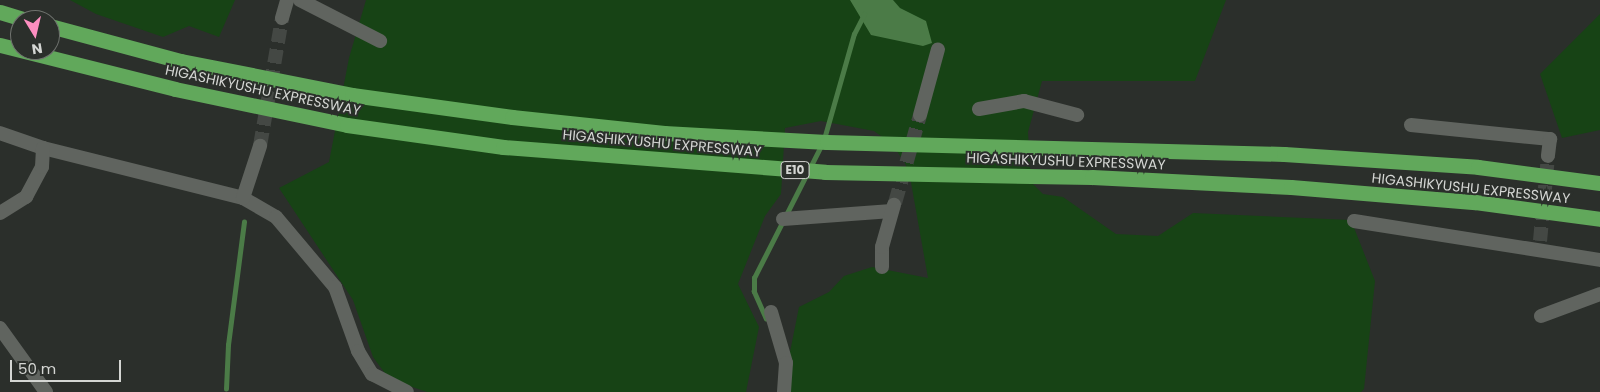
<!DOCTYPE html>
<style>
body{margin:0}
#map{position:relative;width:1600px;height:392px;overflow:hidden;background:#2b2f2b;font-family:Poppins,sans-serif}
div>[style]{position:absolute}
.green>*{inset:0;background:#174315}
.water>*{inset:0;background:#4b7b47}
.stream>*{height:4.5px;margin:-2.25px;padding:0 2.25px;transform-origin:2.25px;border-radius:2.25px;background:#4b7b47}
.minor-tunnel>*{height:14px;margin-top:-7px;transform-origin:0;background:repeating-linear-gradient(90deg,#444844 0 14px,transparent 0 21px)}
.minor>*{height:14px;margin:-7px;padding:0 7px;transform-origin:7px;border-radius:7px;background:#60645f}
.motorway>*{height:15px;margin:-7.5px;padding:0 7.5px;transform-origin:7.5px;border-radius:7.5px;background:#61a85b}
span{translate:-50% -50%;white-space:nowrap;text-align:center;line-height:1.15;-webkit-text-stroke:4px #2b2f2b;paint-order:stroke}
.shield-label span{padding:1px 4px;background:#2b2f2b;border:1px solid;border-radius:4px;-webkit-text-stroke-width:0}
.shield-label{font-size:12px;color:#d4d6d3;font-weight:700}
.street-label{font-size:14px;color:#d4d6d3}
.north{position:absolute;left:10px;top:10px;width:50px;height:50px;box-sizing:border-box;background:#2b2f2b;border:1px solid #6f726e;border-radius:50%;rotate:171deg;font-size:14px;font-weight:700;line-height:20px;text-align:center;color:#d4d6d3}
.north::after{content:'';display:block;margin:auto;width:18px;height:22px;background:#fd8ec0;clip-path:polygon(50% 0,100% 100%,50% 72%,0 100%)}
.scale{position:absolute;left:10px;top:360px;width:111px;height:22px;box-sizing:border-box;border:2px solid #d4d6d3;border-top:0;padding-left:6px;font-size:15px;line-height:18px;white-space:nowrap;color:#d4d6d3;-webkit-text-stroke:4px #2b2f2b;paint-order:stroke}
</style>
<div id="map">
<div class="green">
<i style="clip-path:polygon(70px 0,235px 0,219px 37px,189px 26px,163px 37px,96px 14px)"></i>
<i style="clip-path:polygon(366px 0,1226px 0,1195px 81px,1042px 81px,1028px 132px,1031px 182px,1043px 194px,1063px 197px,1116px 234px,1158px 236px,1193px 213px,1351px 220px,1375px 281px,1364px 389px,1361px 392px,789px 392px,790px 352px,799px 307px,829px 292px,844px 276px,872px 267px,928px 278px,910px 177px,905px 163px,892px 144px,874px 131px,821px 121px,785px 128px,781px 194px,765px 216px,738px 284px,759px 327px,746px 392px,427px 392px,398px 382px,387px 376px,373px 357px,353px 300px,279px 188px,329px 162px,349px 58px)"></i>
<i style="clip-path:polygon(1600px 14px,1600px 130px,1562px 138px,1540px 74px)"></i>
</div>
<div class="water">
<i style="clip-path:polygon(850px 0,893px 0,900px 8px,926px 21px,932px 43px,923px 46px,871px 35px)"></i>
</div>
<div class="stream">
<i style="left:824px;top:139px;width:109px;rotate:-74.1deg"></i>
<i style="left:854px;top:34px;width:22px;rotate:-63deg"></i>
<i style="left:766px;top:319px;width:30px;rotate:-114deg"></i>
<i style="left:754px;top:292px;width:14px;rotate:-90deg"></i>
<i style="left:754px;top:278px;width:148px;rotate:-63.1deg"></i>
<i style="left:226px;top:389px;width:44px;rotate:-87.4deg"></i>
<i style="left:228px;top:345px;width:124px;rotate:-82.6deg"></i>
</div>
<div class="minor-tunnel">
<i style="left:260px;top:146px;width:130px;rotate:-80.2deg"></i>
<i style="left:895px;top:203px;width:91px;rotate:-74.1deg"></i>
<i style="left:1540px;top:241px;width:85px;rotate:-84.6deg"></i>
</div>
<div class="minor">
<i style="left:300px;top:0;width:90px;rotate:27.1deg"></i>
<i style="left:282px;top:18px;width:19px;rotate:-74deg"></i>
<i style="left:979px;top:109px;width:46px;rotate:-10.1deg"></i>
<i style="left:1024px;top:101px;width:55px;rotate:14.8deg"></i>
<i style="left:920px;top:115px;width:68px;rotate:-74.7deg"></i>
<i style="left:1411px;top:125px;width:140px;rotate:5.8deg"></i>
<i style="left:1550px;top:139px;width:17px;rotate:97deg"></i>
<i style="left:0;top:133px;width:46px;rotate:19.2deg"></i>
<i style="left:43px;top:148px;width:206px;rotate:14deg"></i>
<i style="left:243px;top:198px;width:38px;rotate:30deg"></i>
<i style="left:276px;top:217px;width:92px;rotate:49.9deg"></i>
<i style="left:335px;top:287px;width:68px;rotate:70.2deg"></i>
<i style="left:358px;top:351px;width:27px;rotate:59deg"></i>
<i style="left:372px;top:374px;width:39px;rotate:27deg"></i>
<i style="left:243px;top:198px;width:55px;rotate:-71.9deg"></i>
<i style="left:0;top:213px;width:31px;rotate:-32deg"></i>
<i style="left:26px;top:197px;width:34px;rotate:-62deg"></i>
<i style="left:42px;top:167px;width:19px;rotate:-87deg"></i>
<i style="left:783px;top:219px;width:109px;rotate:-4.2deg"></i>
<i style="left:1354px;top:221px;width:249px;rotate:9deg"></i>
<i style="left:882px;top:267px;width:20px;rotate:-90deg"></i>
<i style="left:882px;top:247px;width:44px;rotate:-74.1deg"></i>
<i style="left:771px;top:312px;width:53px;rotate:73.6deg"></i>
<i style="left:786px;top:363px;width:29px;rotate:94deg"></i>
<i style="left:1541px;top:316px;width:63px;rotate:-20.4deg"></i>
<i style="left:0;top:328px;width:79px;rotate:54.3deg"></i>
</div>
<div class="motorway">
<i style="left:0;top:12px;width:28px;rotate:17deg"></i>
<i style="left:50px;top:26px;width:136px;rotate:15deg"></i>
<i style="left:181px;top:61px;width:174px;rotate:11.2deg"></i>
<i style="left:352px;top:95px;width:162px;rotate:7.8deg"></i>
<i style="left:512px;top:117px;width:153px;rotate:6deg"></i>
<i style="left:664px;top:133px;width:163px;rotate:3.2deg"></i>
<i style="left:827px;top:142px;width:457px;rotate:1.5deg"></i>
<i style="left:1284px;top:154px;width:194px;rotate:3.8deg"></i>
<i style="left:1478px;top:167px;width:123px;rotate:7.5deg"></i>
<i style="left:0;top:45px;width:180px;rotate:14.1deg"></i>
<i style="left:175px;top:89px;width:176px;rotate:11.8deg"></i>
<i style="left:347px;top:125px;width:158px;rotate:8deg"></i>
<i style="left:503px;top:147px;width:323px;rotate:4.4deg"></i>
<i style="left:825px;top:172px;width:267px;rotate:1.1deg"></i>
<i style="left:1092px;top:177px;width:199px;rotate:2.9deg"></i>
<i style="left:1291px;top:187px;width:185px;rotate:4.7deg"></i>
<i style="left:1475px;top:202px;width:126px;rotate:7.7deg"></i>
</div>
<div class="shield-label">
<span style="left:795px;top:170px">E10</span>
</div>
<div class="street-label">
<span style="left:263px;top:90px;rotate:12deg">HIGASHIKYUSHU EXPRESSWAY</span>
<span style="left:662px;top:143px;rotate:5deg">HIGASHIKYUSHU EXPRESSWAY</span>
<span style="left:1066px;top:161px;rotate:2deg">HIGASHIKYUSHU EXPRESSWAY</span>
<span style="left:1471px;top:188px;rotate:6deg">HIGASHIKYUSHU EXPRESSWAY</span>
</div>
<div class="north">N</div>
<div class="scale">50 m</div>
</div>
